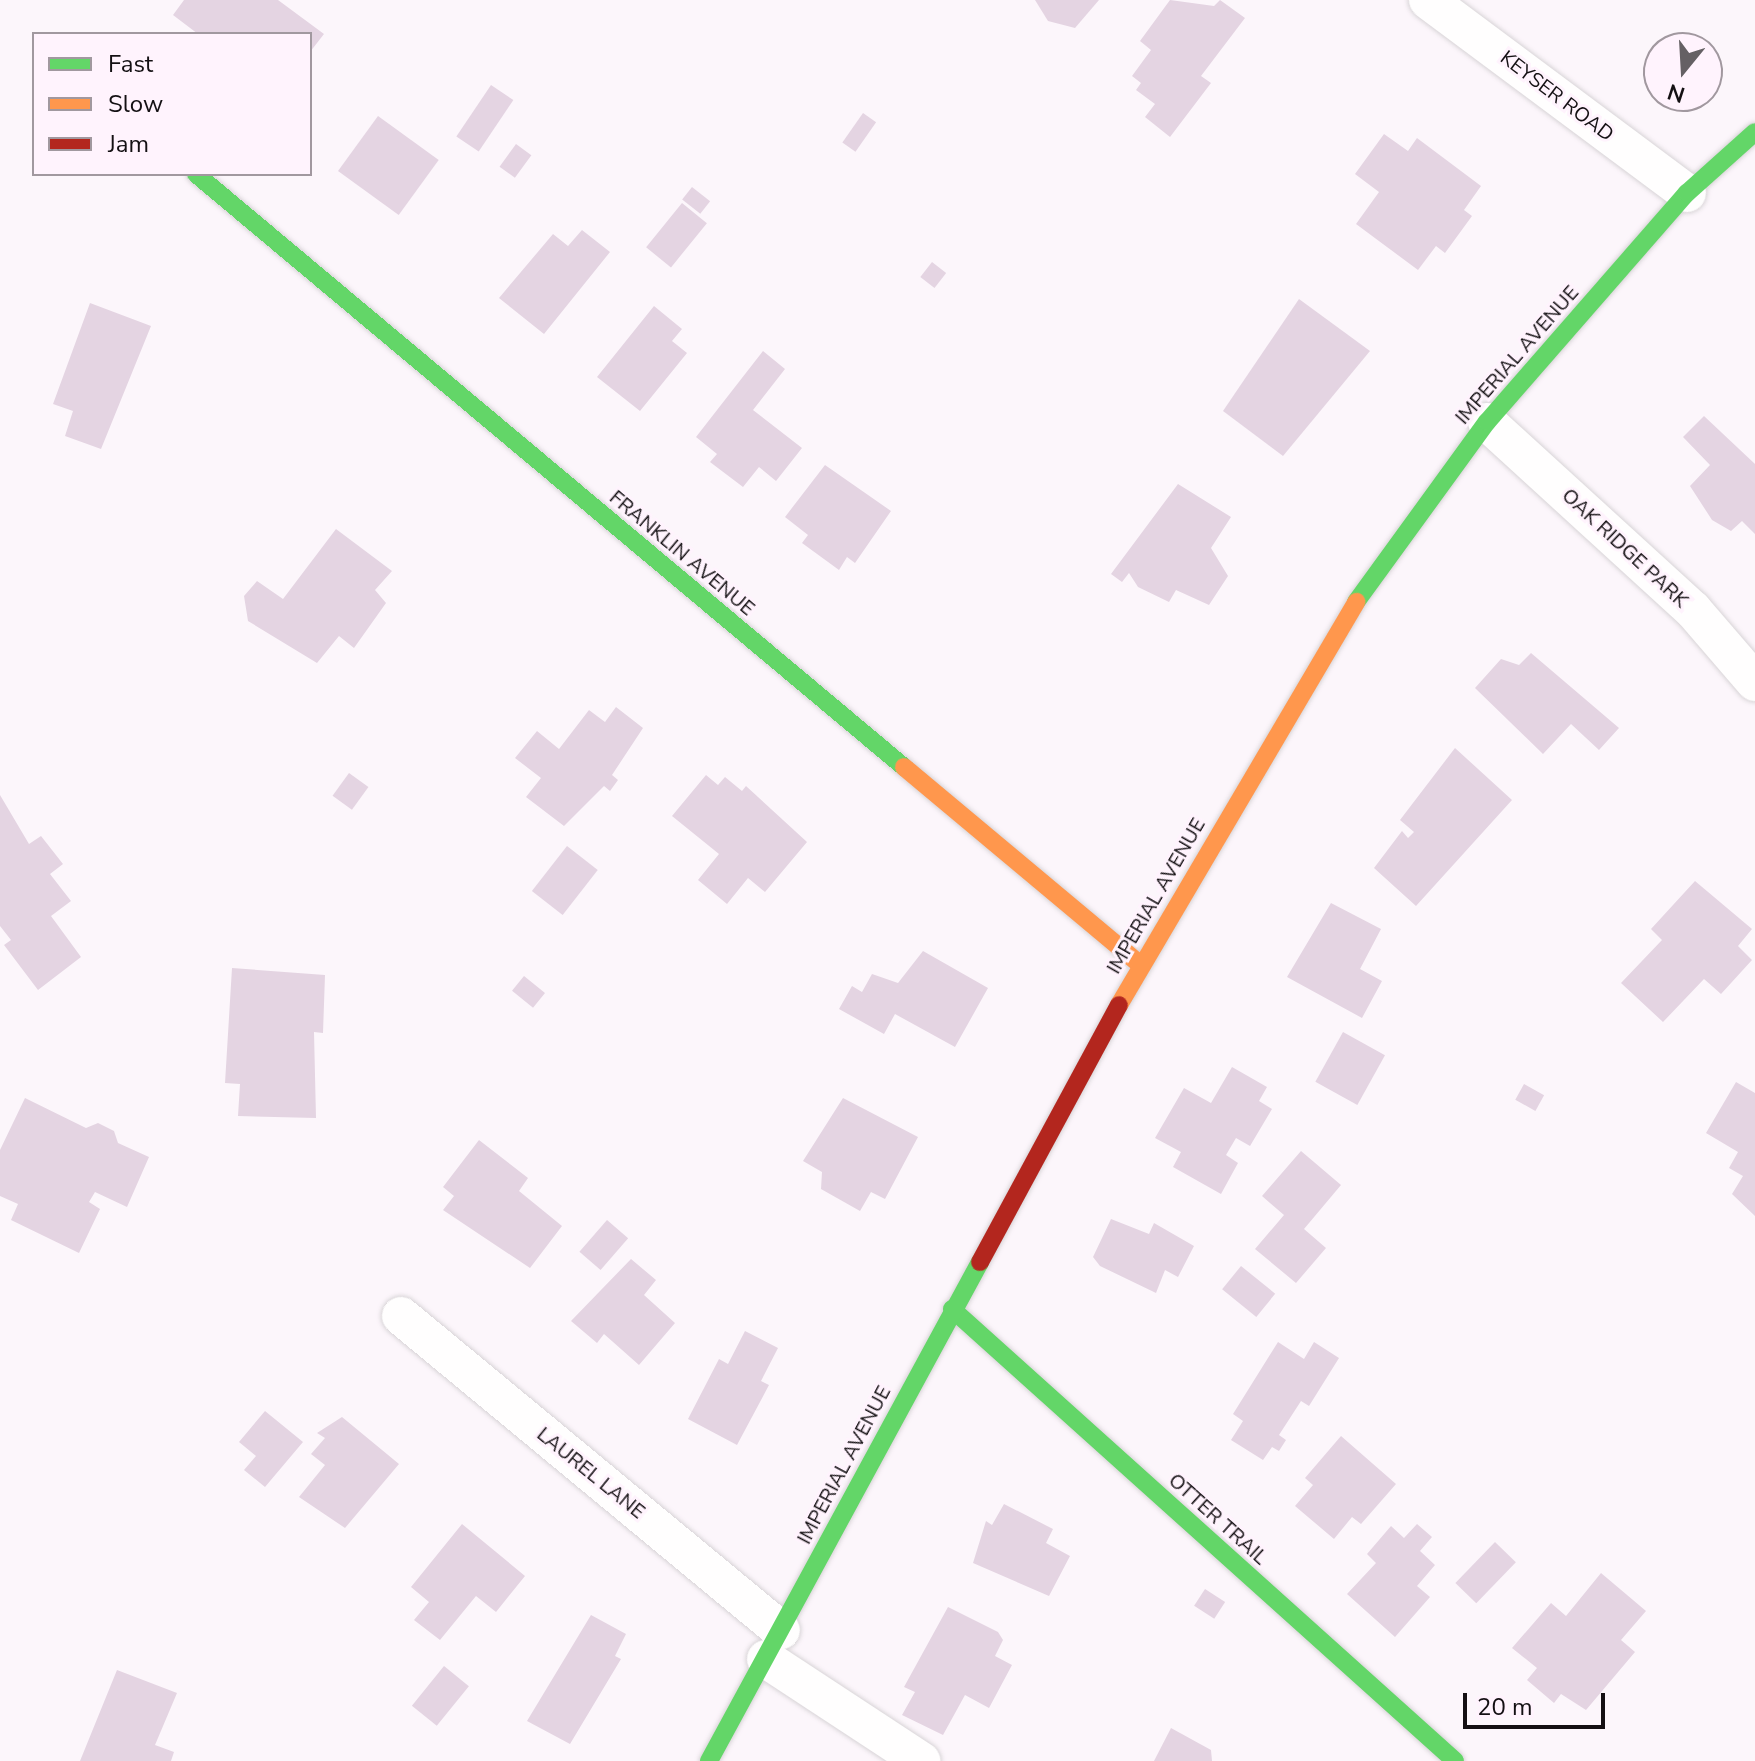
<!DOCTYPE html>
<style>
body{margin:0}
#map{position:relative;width:1755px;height:1761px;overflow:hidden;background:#fcf6fb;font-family:"Nunito Sans",sans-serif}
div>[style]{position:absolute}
.building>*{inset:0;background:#e4d4e2;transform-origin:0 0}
.roads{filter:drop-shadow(0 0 2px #d8d4d7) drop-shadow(0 0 2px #d8d4d7)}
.street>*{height:38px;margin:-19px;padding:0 19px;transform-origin:19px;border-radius:19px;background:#fffefe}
.fast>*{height:18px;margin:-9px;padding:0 9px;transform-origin:9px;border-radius:9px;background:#63d668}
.slow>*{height:18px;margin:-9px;padding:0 9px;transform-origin:9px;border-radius:9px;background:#ff974d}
.jam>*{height:18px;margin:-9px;padding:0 9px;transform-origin:9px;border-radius:9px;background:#b3261e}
span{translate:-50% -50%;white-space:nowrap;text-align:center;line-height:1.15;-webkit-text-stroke:6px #fff3fd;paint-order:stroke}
.street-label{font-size:20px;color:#141013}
.legend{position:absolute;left:32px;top:32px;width:280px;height:144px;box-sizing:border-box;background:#fff3fd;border:2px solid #a1989f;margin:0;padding:10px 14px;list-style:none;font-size:24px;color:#141013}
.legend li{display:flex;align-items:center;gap:16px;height:40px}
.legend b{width:40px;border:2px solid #a1989f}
.north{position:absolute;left:1643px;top:32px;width:80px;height:80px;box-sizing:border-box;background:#fff3fd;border:2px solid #a1989f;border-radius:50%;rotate:198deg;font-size:22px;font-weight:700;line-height:32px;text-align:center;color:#141013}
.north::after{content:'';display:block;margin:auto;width:28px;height:36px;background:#656064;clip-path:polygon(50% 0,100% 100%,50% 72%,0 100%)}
.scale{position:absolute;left:1463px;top:1693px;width:142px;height:36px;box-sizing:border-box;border:4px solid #141013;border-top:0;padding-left:10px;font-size:24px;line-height:28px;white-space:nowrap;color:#141013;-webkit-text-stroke:6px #fff3fd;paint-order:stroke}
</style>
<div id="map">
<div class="building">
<i style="clip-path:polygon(184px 0,278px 0,324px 34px,310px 52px,310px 34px,198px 34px,173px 15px)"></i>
<i style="clip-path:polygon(1035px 0,1099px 0,1075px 28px,1048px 21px)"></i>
<i style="clip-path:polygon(1170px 0,1214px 6px,1220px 0,1245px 18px,1201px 76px,1211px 83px,1170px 137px,1145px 117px,1155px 104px,1136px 90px,1141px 83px,1132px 76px,1151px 50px,1140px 41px)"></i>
<i style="left:491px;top:85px;width:27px;height:62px;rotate:34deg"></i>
<i style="left:863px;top:113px;width:16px;height:36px;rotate:35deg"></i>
<i style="left:378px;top:116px;width:75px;height:68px;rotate:36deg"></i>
<i style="clip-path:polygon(1384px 134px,1408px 151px,1417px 138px,1481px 186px,1464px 210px,1472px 216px,1445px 253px,1436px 246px,1418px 270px,1356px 224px,1379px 192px,1355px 174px)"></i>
<i style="left:516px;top:144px;width:19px;height:28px;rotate:36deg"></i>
<i style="left:692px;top:187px;width:23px;height:16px;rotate:38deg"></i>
<i style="left:682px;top:203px;width:32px;height:57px;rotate:39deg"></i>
<i style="clip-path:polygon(582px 230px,610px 252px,544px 334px,499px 298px,553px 234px,568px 246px)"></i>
<i style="left:932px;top:262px;width:18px;height:19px;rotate:38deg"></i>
<i style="clip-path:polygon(1299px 299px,1370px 351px,1283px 456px,1223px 411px)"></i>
<i style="clip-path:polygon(90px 303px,151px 326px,101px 449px,65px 436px,73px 411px,53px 404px)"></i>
<i style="clip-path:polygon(654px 306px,682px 329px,672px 341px,687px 353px,640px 411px,597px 377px)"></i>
<i style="clip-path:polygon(763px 351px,785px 369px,753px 410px,802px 448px,776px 481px,759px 467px,743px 487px,710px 462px,717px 454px,696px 437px)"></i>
<i style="clip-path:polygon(1704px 416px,1755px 464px,1755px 534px,1742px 521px,1731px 531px,1712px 520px,1690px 486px,1710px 465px,1683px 437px)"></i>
<i style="clip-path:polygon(825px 465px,891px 511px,855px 563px,847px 557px,839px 570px,802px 543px,808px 535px,785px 517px)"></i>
<i style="clip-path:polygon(1178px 484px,1231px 517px,1211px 548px,1228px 576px,1209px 605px,1176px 590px,1169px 602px,1138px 587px,1129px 573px,1122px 582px,1111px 574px)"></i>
<i style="clip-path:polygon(336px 529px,392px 571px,375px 590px,386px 603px,354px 648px,339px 636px,317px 663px,248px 621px,244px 596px,257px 581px,283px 599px)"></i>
<i style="clip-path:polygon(1531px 653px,1619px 728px,1599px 750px,1571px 724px,1543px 754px,1475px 688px,1501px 659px,1519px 665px)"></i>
<i style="clip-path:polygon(616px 707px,643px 728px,612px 775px,618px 780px,610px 791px,604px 786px,564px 826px,526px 797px,541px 778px,515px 758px,537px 731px,559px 749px,589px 710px,605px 722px)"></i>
<i style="clip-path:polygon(1455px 748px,1512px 800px,1416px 906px,1374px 868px,1402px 831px,1408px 838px,1414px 832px,1400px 820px)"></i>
<i style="left:349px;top:773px;width:24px;height:28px;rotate:36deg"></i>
<i style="clip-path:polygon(706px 775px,718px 785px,725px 777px,742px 791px,746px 786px,807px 842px,765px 892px,748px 878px,727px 904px,698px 880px,719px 854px,672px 816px)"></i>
<i style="clip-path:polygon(0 795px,29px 844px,41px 836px,63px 864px,50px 874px,71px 901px,51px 916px,81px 957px,38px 990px,4px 945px,11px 940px,0 926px)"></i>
<i style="left:567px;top:846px;width:39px;height:57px;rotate:38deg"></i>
<i style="clip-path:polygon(1695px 881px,1752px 929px,1738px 946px,1752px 960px,1721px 994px,1704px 979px,1663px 1022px,1621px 983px,1662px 940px,1651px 929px)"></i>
<i style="clip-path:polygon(1331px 903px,1381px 929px,1360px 969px,1382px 981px,1362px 1018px,1287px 977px)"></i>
<i style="clip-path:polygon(923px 951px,988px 988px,955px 1047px,895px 1014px,884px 1034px,839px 1009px,852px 986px,862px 992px,872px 974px,898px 983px)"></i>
<i style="clip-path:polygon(232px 968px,325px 975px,323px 1033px,314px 1032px,316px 1118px,238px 1116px,240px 1084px,225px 1083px)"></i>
<i style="left:524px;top:976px;width:27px;height:19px;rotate:39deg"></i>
<i style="left:1343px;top:1032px;width:48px;height:57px;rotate:29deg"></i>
<i style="clip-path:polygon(1232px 1067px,1267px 1087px,1259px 1101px,1272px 1109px,1250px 1146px,1236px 1138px,1226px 1155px,1238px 1163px,1221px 1194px,1173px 1167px,1181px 1152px,1155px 1138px,1184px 1088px,1211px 1103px)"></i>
<i style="clip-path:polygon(1736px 1082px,1755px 1093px,1755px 1216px,1732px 1194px,1743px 1176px,1729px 1168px,1738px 1152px,1706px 1133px)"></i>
<i style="left:1524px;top:1084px;width:23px;height:18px;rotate:29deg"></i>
<i style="clip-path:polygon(25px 1098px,86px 1128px,98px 1123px,114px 1131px,118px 1143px,149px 1157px,127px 1207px,95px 1192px,89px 1202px,100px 1209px,79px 1253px,11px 1220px,18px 1204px,0 1196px,0 1150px)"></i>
<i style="clip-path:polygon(843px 1098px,918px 1137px,885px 1199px,871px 1192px,860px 1211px,821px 1189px,822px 1172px,803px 1161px)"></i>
<i style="clip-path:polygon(479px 1140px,528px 1178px,519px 1191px,562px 1226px,530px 1268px,443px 1210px,454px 1196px,443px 1187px)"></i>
<i style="clip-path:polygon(1301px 1151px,1341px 1185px,1304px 1229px,1326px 1248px,1296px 1283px,1255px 1249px,1284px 1215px,1262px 1196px)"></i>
<i style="clip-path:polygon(1111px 1219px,1149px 1234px,1154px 1223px,1194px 1246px,1178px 1277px,1165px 1270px,1156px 1293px,1100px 1266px,1093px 1257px)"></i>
<i style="left:607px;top:1220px;width:28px;height:42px;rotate:41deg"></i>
<i style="clip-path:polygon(631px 1259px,656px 1280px,644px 1295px,675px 1323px,639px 1365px,604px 1334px,597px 1343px,571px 1321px)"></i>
<i style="left:1241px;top:1266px;width:44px;height:30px;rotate:39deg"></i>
<i style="clip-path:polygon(745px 1331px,778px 1348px,761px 1381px,769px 1385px,737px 1445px,688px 1419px,719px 1359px,728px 1364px)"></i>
<i style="clip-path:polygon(1278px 1342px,1304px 1359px,1314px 1342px,1339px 1358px,1309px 1406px,1301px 1401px,1279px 1435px,1286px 1440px,1279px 1451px,1272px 1447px,1263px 1460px,1231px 1440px,1243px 1421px,1233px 1414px)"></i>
<i style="clip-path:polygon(265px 1411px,303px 1442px,265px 1487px,244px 1470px,256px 1456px,239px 1442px)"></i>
<i style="clip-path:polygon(342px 1417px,399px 1464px,345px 1528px,299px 1497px,325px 1465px,311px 1454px,325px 1438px,317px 1433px)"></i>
<i style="clip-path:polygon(1341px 1436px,1396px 1484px,1361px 1524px,1352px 1517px,1334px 1539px,1295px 1506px,1313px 1485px,1305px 1478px)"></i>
<i style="clip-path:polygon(1004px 1504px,1053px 1529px,1046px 1543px,1070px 1556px,1049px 1596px,973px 1563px,986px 1521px,992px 1525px)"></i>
<i style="clip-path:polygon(462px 1524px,525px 1576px,496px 1612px,476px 1596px,440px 1640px,414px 1620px,429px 1602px,411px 1587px)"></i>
<i style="clip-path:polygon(1417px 1524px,1432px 1537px,1420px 1551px,1435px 1565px,1417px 1586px,1430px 1597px,1395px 1637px,1347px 1594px,1376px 1563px,1367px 1554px,1391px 1526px,1404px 1538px)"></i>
<i style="left:1495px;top:1542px;width:29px;height:57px;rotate:44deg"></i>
<i style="clip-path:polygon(1601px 1573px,1646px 1611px,1621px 1640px,1635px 1652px,1586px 1710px,1561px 1694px,1554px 1703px,1527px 1680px,1537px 1668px,1512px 1648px,1551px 1603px,1566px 1616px)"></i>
<i style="left:1205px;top:1589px;width:24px;height:20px;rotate:33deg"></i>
<i style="clip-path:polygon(948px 1607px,998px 1632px,1003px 1640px,995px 1656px,1012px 1665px,989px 1708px,965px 1695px,943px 1735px,902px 1715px,915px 1692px,904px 1687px)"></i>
<i style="clip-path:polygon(591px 1615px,626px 1634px,615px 1656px,621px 1659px,570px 1744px,527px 1721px)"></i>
<i style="left:444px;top:1666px;width:32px;height:51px;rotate:39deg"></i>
<i style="clip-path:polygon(117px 1670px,177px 1693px,155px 1745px,174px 1752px,171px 1761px,80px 1761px)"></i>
<i style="clip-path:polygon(1171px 1728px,1211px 1750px,1212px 1761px,1154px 1761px)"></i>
</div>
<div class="roads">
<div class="street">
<i style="left:1428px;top:0;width:323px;rotate:36.7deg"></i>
<i style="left:1487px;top:422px;width:279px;rotate:42.4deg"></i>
<i style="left:1693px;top:610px;width:95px;rotate:49.3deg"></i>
<i style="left:401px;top:1316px;width:493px;rotate:39.6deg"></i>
<i style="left:766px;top:1659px;width:186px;rotate:33.3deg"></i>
</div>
<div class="fast">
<i style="left:196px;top:174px;width:924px;rotate:39.95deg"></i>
<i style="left:1356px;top:602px;width:223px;rotate:-54deg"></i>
<i style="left:1487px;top:422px;width:304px;rotate:-48.9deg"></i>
<i style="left:1687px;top:193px;width:91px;rotate:-41.9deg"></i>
<i style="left:952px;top:1309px;width:676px;rotate:41.94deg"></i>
<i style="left:709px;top:1761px;width:568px;rotate:-61.49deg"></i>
</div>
<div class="slow">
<i style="left:904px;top:767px;width:309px;rotate:39.9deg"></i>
<i style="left:1119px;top:1005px;width:468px;rotate:-59.5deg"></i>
</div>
<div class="jam">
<i style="left:980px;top:1262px;width:292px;rotate:-61.6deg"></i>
</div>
</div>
<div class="street-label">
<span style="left:1557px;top:96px;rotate:37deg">KEYSER ROAD</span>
<span style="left:1517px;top:355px;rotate:-49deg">IMPERIAL AVENUE</span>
<span style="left:1625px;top:548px;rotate:43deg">OAK RIDGE PARK</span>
<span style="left:682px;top:553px;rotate:40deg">FRANKLIN AVENUE</span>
<span style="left:1156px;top:896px;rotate:-60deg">IMPERIAL AVENUE</span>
<span style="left:844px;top:1465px;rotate:-62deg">IMPERIAL AVENUE</span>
<span style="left:591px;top:1473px;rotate:39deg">LAUREL LANE</span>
<span style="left:1218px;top:1519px;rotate:42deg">OTTER TRAIL</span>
</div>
<ul class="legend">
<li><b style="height:10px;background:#63d668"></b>Fast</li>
<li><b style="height:10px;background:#ff974d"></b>Slow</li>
<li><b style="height:10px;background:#b3261e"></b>Jam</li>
</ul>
<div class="north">N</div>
<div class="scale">20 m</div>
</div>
